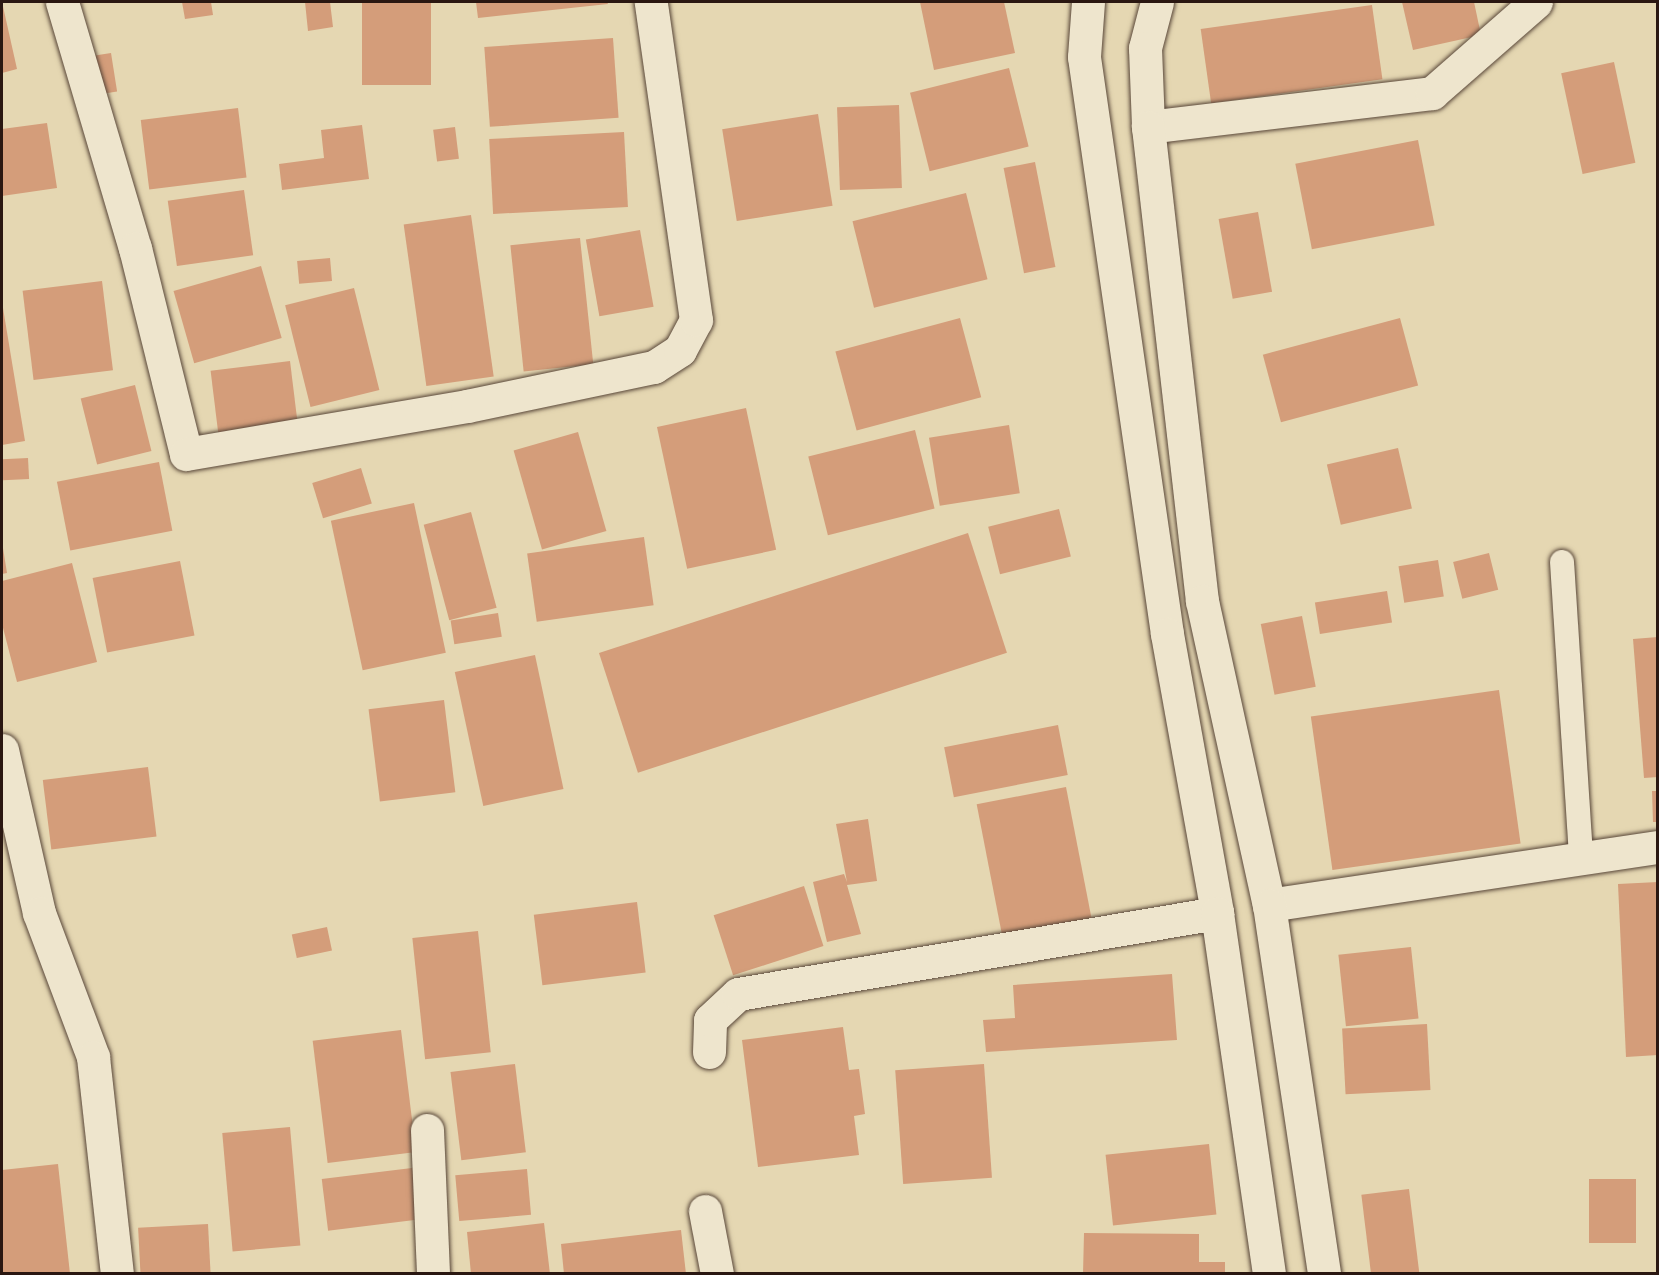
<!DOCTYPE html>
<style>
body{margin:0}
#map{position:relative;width:1659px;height:1275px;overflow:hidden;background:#e5d7b2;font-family:"Libre Caslon Text",serif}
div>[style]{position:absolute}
.building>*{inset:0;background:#d49d7a;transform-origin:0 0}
.roads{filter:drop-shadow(0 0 2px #594739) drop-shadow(0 0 2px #594739)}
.service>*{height:24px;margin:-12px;padding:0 12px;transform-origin:12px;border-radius:12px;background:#eee5cd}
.minor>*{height:33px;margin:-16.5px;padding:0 16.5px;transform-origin:16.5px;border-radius:16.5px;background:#eee5cd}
.tertiary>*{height:33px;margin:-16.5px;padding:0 16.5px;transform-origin:16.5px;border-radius:16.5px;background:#eee5cd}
span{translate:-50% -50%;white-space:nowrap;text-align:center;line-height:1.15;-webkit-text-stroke:4.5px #eee5cd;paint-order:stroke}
.frame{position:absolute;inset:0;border:3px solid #2a1711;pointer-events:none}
</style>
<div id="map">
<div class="building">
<i style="clip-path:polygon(2px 2px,17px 69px,2px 73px)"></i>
<i style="clip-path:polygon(182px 2px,211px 2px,213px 15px,185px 19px)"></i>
<i style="clip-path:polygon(305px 2px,330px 2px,333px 27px,308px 31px)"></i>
<i style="left:362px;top:2px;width:69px;height:83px"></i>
<i style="clip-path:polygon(476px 2px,607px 2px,608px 4px,478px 18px)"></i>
<i style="clip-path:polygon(920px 2px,1004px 2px,1015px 53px,934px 70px)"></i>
<i style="clip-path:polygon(1402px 2px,1474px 2px,1481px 35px,1413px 50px)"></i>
<i style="left:1372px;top:5px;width:75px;height:173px;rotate:82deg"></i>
<i style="left:613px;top:38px;width:80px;height:129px;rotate:86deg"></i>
<i style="left:111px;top:53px;width:39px;height:29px;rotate:81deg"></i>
<i style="left:1614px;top:62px;width:103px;height:54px;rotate:78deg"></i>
<i style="left:1009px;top:68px;width:81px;height:102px;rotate:76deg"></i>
<i style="left:899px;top:105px;width:83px;height:62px;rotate:88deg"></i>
<i style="left:238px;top:108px;width:70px;height:98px;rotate:83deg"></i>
<i style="left:818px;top:114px;width:93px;height:97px;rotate:81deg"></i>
<i style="clip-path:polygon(47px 123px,57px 188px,2px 196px,2px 129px)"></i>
<i style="clip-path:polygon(362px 125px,369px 179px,282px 190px,279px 164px,324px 158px,321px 130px)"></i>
<i style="left:455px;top:127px;width:32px;height:22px;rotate:83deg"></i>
<i style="left:624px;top:132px;width:75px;height:135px;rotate:87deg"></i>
<i style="left:1418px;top:140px;width:87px;height:125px;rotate:79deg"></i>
<i style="left:1035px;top:162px;width:107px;height:32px;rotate:79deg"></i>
<i style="left:244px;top:190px;width:66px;height:77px;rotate:82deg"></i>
<i style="left:966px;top:193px;width:89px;height:117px;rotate:76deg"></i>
<i style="left:1258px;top:212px;width:81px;height:40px;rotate:80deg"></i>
<i style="left:471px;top:215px;width:163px;height:68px;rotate:82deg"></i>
<i style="left:640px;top:230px;width:78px;height:55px;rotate:80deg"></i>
<i style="left:580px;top:238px;width:127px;height:70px;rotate:84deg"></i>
<i style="left:330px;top:258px;width:23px;height:33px;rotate:85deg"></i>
<i style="left:261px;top:266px;width:75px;height:91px;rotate:74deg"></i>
<i style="left:102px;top:281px;width:90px;height:80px;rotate:83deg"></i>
<i style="left:354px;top:288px;width:105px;height:71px;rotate:76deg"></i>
<i style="clip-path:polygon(2px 302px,25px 441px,2px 445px)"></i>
<i style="left:960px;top:318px;width:82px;height:129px;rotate:75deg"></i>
<i style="left:1400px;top:318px;width:70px;height:142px;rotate:75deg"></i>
<i style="left:290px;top:361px;width:71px;height:80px;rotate:83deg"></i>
<i style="left:135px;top:385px;width:68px;height:56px;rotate:76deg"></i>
<i style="left:746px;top:408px;width:145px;height:91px;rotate:78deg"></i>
<i style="left:1009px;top:425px;width:69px;height:81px;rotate:81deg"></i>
<i style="left:915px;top:430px;width:81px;height:110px;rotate:76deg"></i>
<i style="left:578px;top:432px;width:103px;height:67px;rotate:74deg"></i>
<i style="left:1398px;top:448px;width:62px;height:73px;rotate:77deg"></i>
<i style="left:28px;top:458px;width:21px;height:26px;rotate:87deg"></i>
<i style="left:159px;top:462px;width:70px;height:104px;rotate:79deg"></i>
<i style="left:361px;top:468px;width:37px;height:51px;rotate:73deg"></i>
<i style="left:414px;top:503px;width:153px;height:85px;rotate:78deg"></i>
<i style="left:1059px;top:509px;width:49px;height:73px;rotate:76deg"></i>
<i style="left:471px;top:512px;width:99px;height:49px;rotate:75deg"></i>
<i style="left:968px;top:533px;width:126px;height:388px;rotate:72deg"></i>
<i style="left:644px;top:537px;width:69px;height:118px;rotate:82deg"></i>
<i style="clip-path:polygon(2px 542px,7px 573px,2px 574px)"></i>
<i style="left:1489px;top:553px;width:38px;height:37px;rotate:76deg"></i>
<i style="left:1438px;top:560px;width:37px;height:40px;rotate:81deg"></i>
<i style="left:180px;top:561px;width:76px;height:89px;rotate:79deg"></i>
<i style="clip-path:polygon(72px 563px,97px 662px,17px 682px,2px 624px,2px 581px)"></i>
<i style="left:1387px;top:591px;width:32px;height:73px;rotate:81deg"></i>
<i style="left:498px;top:613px;width:24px;height:48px;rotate:81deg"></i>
<i style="left:1302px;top:616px;width:72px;height:42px;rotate:79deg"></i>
<i style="clip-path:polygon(1658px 637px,1658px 777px,1644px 778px,1633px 639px)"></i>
<i style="left:535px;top:655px;width:137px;height:82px;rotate:78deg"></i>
<i style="left:1499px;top:690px;width:155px;height:190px;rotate:82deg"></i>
<i style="left:444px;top:700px;width:93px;height:76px;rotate:83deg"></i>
<i style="left:1058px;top:725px;width:51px;height:116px;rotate:79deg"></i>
<i style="left:148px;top:767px;width:70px;height:106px;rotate:83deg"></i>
<i style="left:1066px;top:787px;width:134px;height:91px;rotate:79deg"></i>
<i style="clip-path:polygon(1652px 791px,1658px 791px,1658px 822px,1653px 822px)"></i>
<i style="clip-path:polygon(868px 819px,877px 881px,847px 885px,861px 934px,827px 942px,813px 882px,844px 874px,847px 882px,836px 824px)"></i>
<i style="clip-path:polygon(1658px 882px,1658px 1055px,1626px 1057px,1618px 884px)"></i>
<i style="left:804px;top:886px;width:63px;height:95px;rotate:72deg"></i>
<i style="left:637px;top:902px;width:71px;height:104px;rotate:83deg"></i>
<i style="left:327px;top:927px;width:24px;height:36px;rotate:78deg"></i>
<i style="left:478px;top:931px;width:122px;height:66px;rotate:84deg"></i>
<i style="left:1411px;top:947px;width:72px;height:73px;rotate:84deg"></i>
<i style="clip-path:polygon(1172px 974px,1177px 1040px,986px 1052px,983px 1020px,1015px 1018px,1013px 985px)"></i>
<i style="left:1427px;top:1024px;width:66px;height:85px;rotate:87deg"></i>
<i style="clip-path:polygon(843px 1027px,849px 1070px,859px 1069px,865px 1114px,854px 1116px,859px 1155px,758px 1167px,742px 1040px)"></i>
<i style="left:401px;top:1030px;width:123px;height:89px;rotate:83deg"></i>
<i style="left:515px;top:1064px;width:89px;height:65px;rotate:83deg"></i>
<i style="left:984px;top:1064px;width:114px;height:89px;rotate:86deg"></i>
<i style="left:290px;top:1127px;width:119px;height:68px;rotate:85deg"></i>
<i style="left:1209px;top:1144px;width:71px;height:104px;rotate:84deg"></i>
<i style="clip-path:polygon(58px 1164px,70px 1274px,2px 1274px,2px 1170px)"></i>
<i style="left:420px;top:1167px;width:52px;height:99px;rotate:83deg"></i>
<i style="left:527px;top:1169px;width:46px;height:72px;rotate:85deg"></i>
<i style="left:1589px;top:1179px;width:47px;height:64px"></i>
<i style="left:1409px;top:1189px;width:86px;height:48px;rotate:83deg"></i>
<i style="clip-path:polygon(544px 1223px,550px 1274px,471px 1274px,467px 1232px)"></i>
<i style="left:208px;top:1224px;width:50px;height:70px;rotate:87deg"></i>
<i style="clip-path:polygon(681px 1230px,686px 1274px,564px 1274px,561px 1244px)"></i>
<i style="clip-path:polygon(1084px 1233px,1199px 1234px,1199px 1262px,1225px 1262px,1225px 1274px,1083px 1274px)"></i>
</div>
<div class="roads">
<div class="service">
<i style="left:1562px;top:562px;width:298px;rotate:86.3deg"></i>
</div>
<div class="minor">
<i style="left:62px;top:2px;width:257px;rotate:73.5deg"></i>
<i style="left:135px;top:248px;width:212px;rotate:76.1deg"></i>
<i style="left:186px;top:454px;width:285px;rotate:-9.7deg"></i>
<i style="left:467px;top:406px;width:191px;rotate:-11.8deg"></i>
<i style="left:654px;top:367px;width:31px;rotate:-33deg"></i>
<i style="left:680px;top:350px;width:34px;rotate:-62deg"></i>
<i style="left:696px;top:320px;width:321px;rotate:-98.1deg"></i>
<i style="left:1148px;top:127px;width:286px;rotate:-6.8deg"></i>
<i style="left:1432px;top:93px;width:138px;rotate:-41.2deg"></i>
<i style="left:2px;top:750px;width:167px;rotate:77.2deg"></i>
<i style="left:39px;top:913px;width:154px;rotate:69.4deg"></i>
<i style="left:93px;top:1057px;width:218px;rotate:83.7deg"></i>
<i style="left:1269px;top:905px;width:393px;rotate:-8.5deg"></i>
<i style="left:709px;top:1052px;width:32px;rotate:-88deg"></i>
<i style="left:710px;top:1020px;width:38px;rotate:-43deg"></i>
<i style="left:738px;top:994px;width:486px;rotate:-9.6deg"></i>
<i style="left:427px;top:1130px;width:144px;rotate:87.6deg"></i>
<i style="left:705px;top:1211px;width:64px;rotate:79.2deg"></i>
</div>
<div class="tertiary">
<i style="left:1088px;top:2px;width:55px;rotate:94.2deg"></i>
<i style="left:1084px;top:57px;width:583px;rotate:81.81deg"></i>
<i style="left:1167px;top:634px;width:283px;rotate:79.8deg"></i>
<i style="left:1217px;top:913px;width:365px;rotate:81.8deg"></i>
<i style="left:1157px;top:2px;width:48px;rotate:104.6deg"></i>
<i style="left:1145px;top:48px;width:79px;rotate:87.8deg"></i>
<i style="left:1148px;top:127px;width:477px;rotate:83.5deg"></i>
<i style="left:1202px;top:601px;width:311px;rotate:77.6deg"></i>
<i style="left:1269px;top:905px;width:373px;rotate:81.5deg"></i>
</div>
</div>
<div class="frame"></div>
</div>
